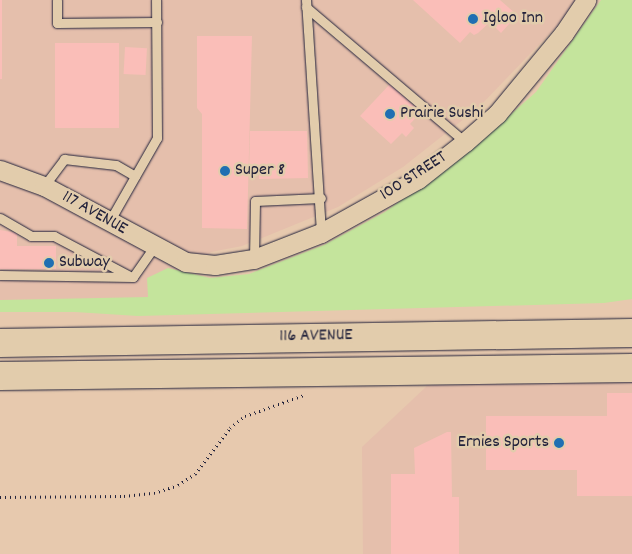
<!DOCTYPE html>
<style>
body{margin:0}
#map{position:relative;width:632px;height:554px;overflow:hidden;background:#e7c9ae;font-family:Dekko,sans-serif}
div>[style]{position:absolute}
.built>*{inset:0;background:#e5bfac}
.green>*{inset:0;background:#c4e49c}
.building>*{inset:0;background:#fabeb8;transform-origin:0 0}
.path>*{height:3px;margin-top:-1.5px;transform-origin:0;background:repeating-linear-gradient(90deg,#22223b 0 1px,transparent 0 5px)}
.roads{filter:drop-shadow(0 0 1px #22223b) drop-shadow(0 0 1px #22223b)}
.lane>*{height:9px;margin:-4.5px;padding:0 4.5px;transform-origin:4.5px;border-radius:4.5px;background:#e2ccac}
.street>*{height:19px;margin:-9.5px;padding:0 9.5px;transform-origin:9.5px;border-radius:9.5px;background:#e2ccac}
.primary>*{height:28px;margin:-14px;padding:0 14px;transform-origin:14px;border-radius:14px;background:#e2ccac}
.dots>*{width:14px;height:14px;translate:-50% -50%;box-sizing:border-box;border:2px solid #e2ccac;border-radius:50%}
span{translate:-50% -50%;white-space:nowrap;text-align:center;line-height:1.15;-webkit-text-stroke:5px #e2ccac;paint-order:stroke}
.poi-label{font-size:18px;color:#22223b}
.left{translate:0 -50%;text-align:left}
.right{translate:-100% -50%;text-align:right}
.street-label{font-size:18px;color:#22223b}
</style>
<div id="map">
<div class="built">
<i style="clip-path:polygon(0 0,582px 0,479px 107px,403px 167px,338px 207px,242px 246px,211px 252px,158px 298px,0 307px)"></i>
<i style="clip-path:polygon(632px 368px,632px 554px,363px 554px,362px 447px,444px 370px)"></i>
</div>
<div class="green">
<i style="clip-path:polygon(601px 0,632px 0,632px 299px,604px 303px,138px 316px,75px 312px,0 312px,0 300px,148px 297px,147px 278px,168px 268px,210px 278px,249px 274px,324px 245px,385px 212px,475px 146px,536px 92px)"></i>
</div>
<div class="building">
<i style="left:0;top:0;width:2px;height:79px"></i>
<i style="clip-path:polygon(413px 0,500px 0,517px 15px,501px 33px,490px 22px,478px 33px,474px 35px,470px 32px,460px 43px)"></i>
<i style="clip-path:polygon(197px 36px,252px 36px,247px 229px,202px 228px,202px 114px,197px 108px)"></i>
<i style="left:55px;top:43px;width:64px;height:85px"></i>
<i style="left:125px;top:47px;width:22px;height:27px;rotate:3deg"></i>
<i style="clip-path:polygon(390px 84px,421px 112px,410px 124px,414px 128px,406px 137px,402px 133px,391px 144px,360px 116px)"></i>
<i style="clip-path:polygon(250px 131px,307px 131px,308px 178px,259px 179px,259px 171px,249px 171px)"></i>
<i style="clip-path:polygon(0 230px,17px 233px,17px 246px,56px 246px,56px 269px,0 269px)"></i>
<i style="clip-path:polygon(607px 393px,632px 393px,632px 496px,577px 496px,577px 470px,486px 470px,486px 416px,607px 416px)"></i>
<i style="clip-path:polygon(447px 432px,451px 432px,452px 497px,459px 497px,459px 554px,391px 554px,391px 474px,415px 474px,414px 448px)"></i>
</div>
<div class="path">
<i style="left:0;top:497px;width:124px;rotate:-0.5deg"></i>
<i style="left:124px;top:496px;width:30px;rotate:-6deg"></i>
<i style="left:154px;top:493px;width:25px;rotate:-18deg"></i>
<i style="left:178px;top:485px;width:20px;rotate:-33deg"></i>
<i style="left:195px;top:474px;width:58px;rotate:-52.7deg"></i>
<i style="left:230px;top:428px;width:19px;rotate:-39deg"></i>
<i style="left:245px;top:416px;width:63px;rotate:-19.6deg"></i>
</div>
<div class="roads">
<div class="lane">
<i style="left:57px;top:0;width:23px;rotate:90deg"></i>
<i style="left:57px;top:23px;width:100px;rotate:-0.6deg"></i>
<i style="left:306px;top:0;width:233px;rotate:86.3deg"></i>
<i style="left:306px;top:7px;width:209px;rotate:40.3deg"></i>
<i style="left:44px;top:186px;width:34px;rotate:-53deg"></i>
<i style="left:64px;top:159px;width:52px;rotate:6.6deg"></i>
<i style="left:116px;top:165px;width:22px;rotate:30deg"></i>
<i style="left:0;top:218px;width:36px;rotate:30deg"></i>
<i style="left:31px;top:236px;width:23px"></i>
<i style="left:54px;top:236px;width:86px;rotate:27.8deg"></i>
<i style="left:109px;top:222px;width:97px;rotate:-60.3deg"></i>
<i style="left:157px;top:138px;width:138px;rotate:-90.4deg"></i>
<i style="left:254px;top:259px;width:58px;rotate:-89deg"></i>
<i style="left:255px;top:201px;width:66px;rotate:-2.6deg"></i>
<i style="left:0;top:275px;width:133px;rotate:0.9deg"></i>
<i style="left:133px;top:277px;width:37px;rotate:-55deg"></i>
</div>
<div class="street">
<i style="left:0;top:170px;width:47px;rotate:20deg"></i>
<i style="left:44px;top:186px;width:161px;rotate:28.2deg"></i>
<i style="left:186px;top:262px;width:29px;rotate:6deg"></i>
<i style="left:215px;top:265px;width:39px;rotate:-9deg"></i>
<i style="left:254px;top:259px;width:72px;rotate:-21.2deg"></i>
<i style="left:321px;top:233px;width:111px;rotate:-29.1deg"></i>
<i style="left:418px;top:179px;width:60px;rotate:-38.2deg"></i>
<i style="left:465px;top:142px;width:43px;rotate:-41.2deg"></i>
<i style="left:497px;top:114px;width:105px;rotate:-50.4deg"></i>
<i style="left:564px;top:33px;width:40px;rotate:-56deg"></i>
</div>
<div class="primary">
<i style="left:0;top:343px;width:632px;rotate:-0.91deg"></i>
<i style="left:0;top:376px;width:632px;rotate:-0.73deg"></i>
</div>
</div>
<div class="dots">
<i style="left:473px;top:19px;background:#1f6fb2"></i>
<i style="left:390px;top:114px;background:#1f6fb2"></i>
<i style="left:225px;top:171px;background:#1f6fb2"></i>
<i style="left:49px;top:263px;background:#1f6fb2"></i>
<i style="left:559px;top:443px;background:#1f6fb2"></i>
</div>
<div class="poi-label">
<span class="left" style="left:483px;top:19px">Igloo Inn</span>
<span class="left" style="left:400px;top:114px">Prairie Sushi</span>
<span class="left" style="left:235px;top:171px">Super 8</span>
<span class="left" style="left:59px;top:263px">Subway</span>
<span class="right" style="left:549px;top:443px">Ernies Sports</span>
</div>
<div class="street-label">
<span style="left:414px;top:177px;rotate:-33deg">100 STREET</span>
<span style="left:94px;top:214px;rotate:29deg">117 AVENUE</span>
<span style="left:316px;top:337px;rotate:-1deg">116 AVENUE</span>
</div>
</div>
